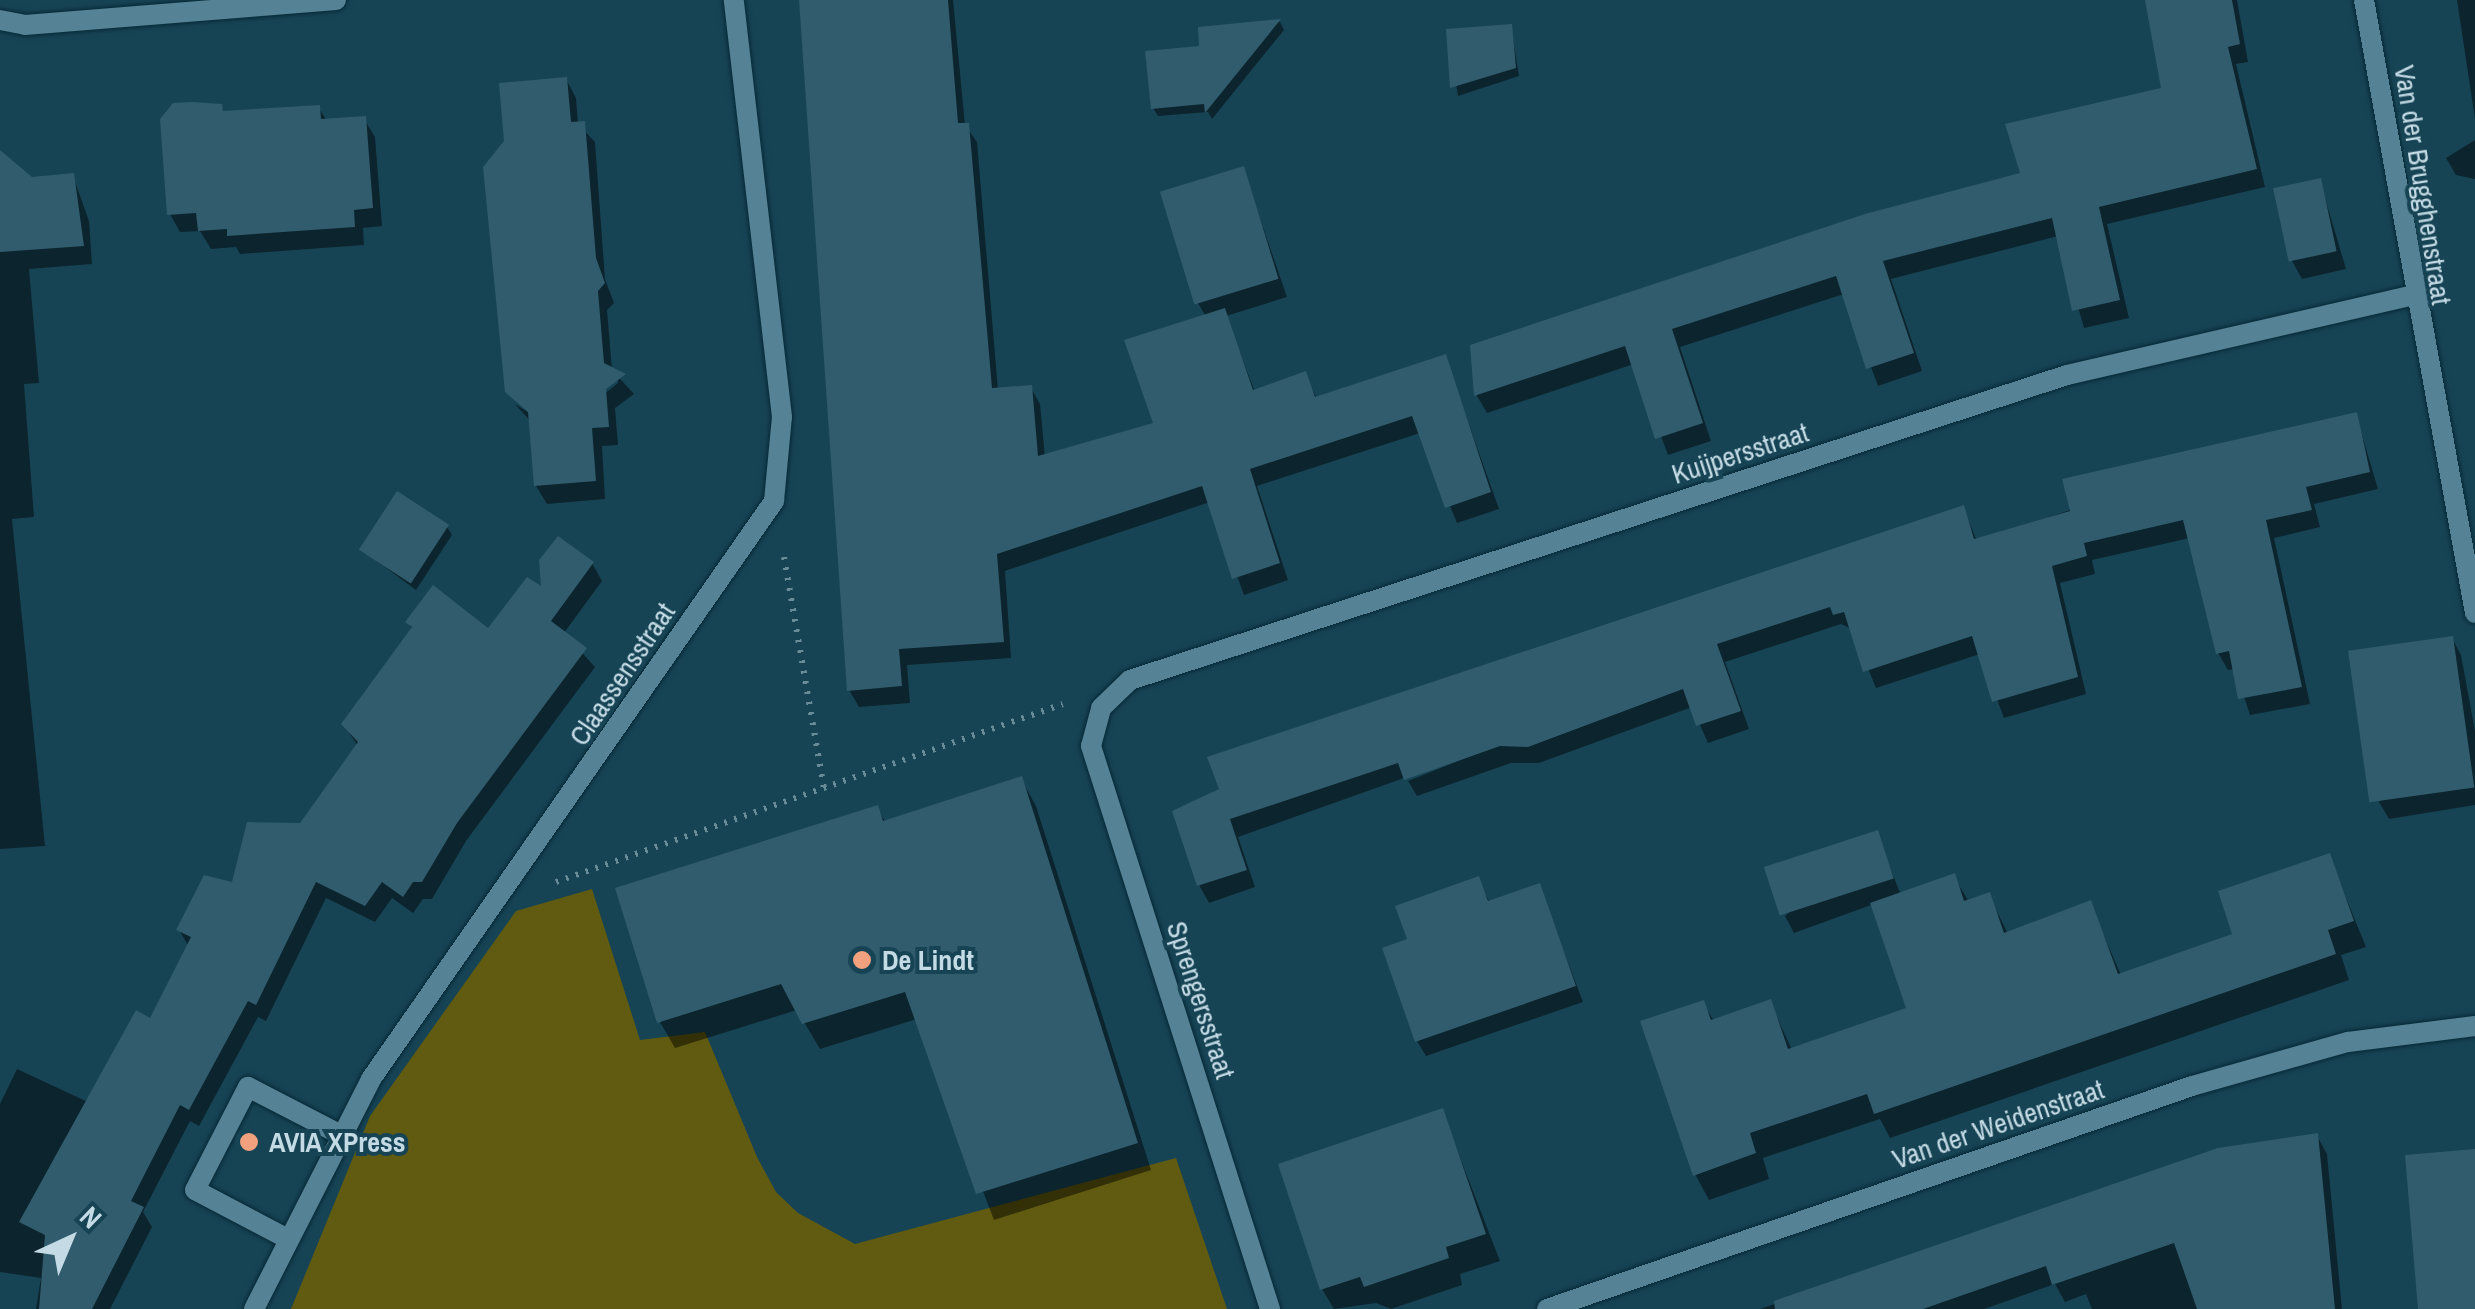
<!DOCTYPE html>
<style>
body{margin:0}
#map{position:relative;width:2475px;height:1309px;overflow:hidden;background:#174455;font-family:"Archivo Narrow",sans-serif}
div>[style]{position:absolute}
.green>*{inset:0;background:#605b10}
.shadow>*{inset:0;background:#0007}
.building>*{inset:0;background:#305c6d;transform-origin:0 0}
.path>*{height:6px;margin-top:-3px;transform-origin:0;background:repeating-linear-gradient(90deg,#698c99 0 2.5px,transparent 0 10.5px)}
.roads{filter:drop-shadow(0 0 2px #062936) drop-shadow(0 0 2px #062936)}
.service>*{height:20px;margin:-10px;padding:0 10px;transform-origin:10px;border-radius:10px;background:#558294}
.minor>*{height:20px;margin:-10px;padding:0 10px;transform-origin:10px;border-radius:10px;background:#558294}
.dots>*{width:28px;height:28px;translate:-50% -50%;box-sizing:border-box;border:5px solid #174455;border-radius:50%}
span{translate:-50% -50%;white-space:nowrap;text-align:center;line-height:1.15;-webkit-text-stroke:8px #174455;paint-order:stroke}
.street-label{font-size:28px;color:#c4dbe5}
.poi-label{font-size:28px;color:#c4dbe5;font-weight:700}
.left{translate:0 -50%;text-align:left}
.north{position:absolute;left:20px;top:1189px;width:100px;height:100px;-webkit-text-stroke:8px #174455;paint-order:stroke;rotate:44deg;font-size:28px;font-weight:700;line-height:40px;text-align:center;color:#c4dbe5}
.north::after{content:'';display:block;margin:auto;width:35px;height:45px;background:#c4dbe5;clip-path:polygon(50% 0,100% 100%,50% 72%,0 100%)}
</style>
<div id="map">
<div class="green">
<i style="clip-path:polygon(592px 889px,640px 1040px,705px 1032px,757px 1157px,776px 1192px,798px 1213px,855px 1244px,1176px 1158px,1227px 1309px,291px 1309px,370px 1116px,516px 911px)"></i>
</div>
<div class="shadow">
<i style="clip-path:polygon(800px 0,953px 0,965px 125px,977px 142px,998px 390px,1031px 388px,1040px 404px,1045px 457px,1156px 425px,1206px 317px,1198px 303px,1243px 169px,1287px 297px,1226px 316px,1255px 392px,1305px 374px,1317px 399px,1445px 357px,1499px 509px,1457px 523px,1420px 433px,1257px 486px,1288px 580px,1244px 595px,1210px 502px,1005px 571px,1011px 658px,907px 665px,910px 703px,859px 707px,849px 690px)"></i>
<i style="clip-path:polygon(2147px 0,2237px 0,2248px 62px,2236px 64px,2265px 187px,2107px 224px,2129px 318px,2084px 328px,2058px 236px,1891px 279px,1922px 371px,1878px 386px,1844px 294px,1680px 347px,1711px 441px,1668px 455px,1634px 364px,1487px 413px,1477px 396px,1473px 347px,2023px 175px,2164px 90px)"></i>
<i style="clip-path:polygon(2457px 0,2475px 0,2475px 119px)"></i>
<i style="clip-path:polygon(1280px 22px,1284px 30px,1212px 119px,1208px 112px,1158px 116px,1153px 108px,1202px 48px,1200px 29px)"></i>
<i style="clip-path:polygon(1511px 27px,1519px 76px,1458px 96px,1448px 31px)"></i>
<i style="clip-path:polygon(evenodd,566px 79px,576px 98px,578px 124px,595px 142px,605px 279px,614px 303px,607px 310px,612px 370px,634px 394px,615px 408px,618px 445px,602px 446px,605px 499px,547px 504px,536px 486px,531px 422px,515px 404px,539px 419px,508px 392px,485px 168px,566px 79px,618px 377px,618px 383px,598px 399px,595px 395px,618px 377px)"></i>
<i style="clip-path:polygon(221px 107px,225px 114px,319px 108px,327px 121px,364px 119px,375px 137px,382px 226px,363px 228px,364px 245px,240px 254px,236px 247px,211px 249px,200px 231px,180px 232px,170px 214px)"></i>
<i style="clip-path:polygon(2475px 140px,2475px 179px,2456px 175px,2446px 158px)"></i>
<i style="clip-path:polygon(0 153px,31px 179px,73px 176px,89px 221px,92px 264px,29px 269px,39px 383px,24px 384px,34px 517px,12px 519px,45px 846px,0 849px)"></i>
<i style="clip-path:polygon(2320px 181px,2346px 269px,2302px 279px,2292px 261px)"></i>
<i style="clip-path:polygon(2356px 415px,2378px 489px,2314px 504px,2320px 527px,2274px 538px,2310px 704px,2250px 715px,2235px 669px,2228px 670px,2218px 653px,2190px 538px,2092px 560px,2095px 574px,2060px 583px,2086px 694px,2004px 718px,1980px 654px,1876px 688px,1852px 629px,1841px 624px,1725px 662px,1749px 729px,1708px 743px,1692px 707px,1539px 763px,1511px 763px,1417px 796px,1408px 781px,1511px 740px,1238px 837px,1255px 887px,1209px 903px,1199px 885px,1175px 813px,1963px 508px,1977px 541px)"></i>
<i style="clip-path:polygon(447px 527px,452px 535px,416px 590px,362px 550px)"></i>
<i style="clip-path:polygon(592px 563px,602px 581px,564px 633px,595px 667px,466px 841px,432px 899px,423px 899px,413px 913px,392px 898px,375px 922px,326px 898px,266px 1021px,258px 1017px,199px 1126px,190px 1121px,143px 1212px,152px 1227px,110px 1309px,36px 1309px,41px 1278px,0 1272px,0 1104px,17px 1069px,90px 1103px,151px 1022px,189px 947px,179px 930px,301px 826px,358px 746px,344px 725px,413px 630px,408px 622px,489px 632px)"></i>
<i style="clip-path:polygon(2452px 638px,2461px 655px,2475px 731px,2475px 805px,2389px 819px,2379px 802px)"></i>
<i style="clip-path:polygon(1021px 779px,1036px 806px,1151px 1170px,994px 1220px,917px 1019px,820px 1049px,797px 1010px,675px 1048px,660px 1022px,877px 808px,886px 823px)"></i>
<i style="clip-path:polygon(1876px 833px,1901px 895px,1954px 877px,1969px 902px,1989px 895px,2008px 934px,2090px 904px,2121px 975px,2236px 935px,2329px 856px,2366px 947px,2341px 955px,2349px 980px,1890px 1138px,1880px 1119px,1763px 1158px,1769px 1179px,1709px 1200px,1695px 1174px,1703px 1003px,1714px 1021px,1770px 1002px,1792px 1050px,1909px 1010px,1874px 904px,1794px 933px,1785px 916px)"></i>
<i style="clip-path:polygon(1478px 879px,1490px 903px,1539px 886px,1583px 1002px,1426px 1056px,1417px 1041px,1410px 940px)"></i>
<i style="clip-path:polygon(1442px 1111px,1500px 1261px,1460px 1274px,1462px 1285px,1391px 1309px,1376px 1303px,1334px 1309px,1322px 1289px)"></i>
<i style="clip-path:polygon(2317px 1136px,2327px 1154px,2342px 1309px,2092px 1309px,2086px 1294px,2065px 1302px,2055px 1284px,1984px 1309px,1760px 1309px,2218px 1151px)"></i>
</div>
<div class="building">
<i style="clip-path:polygon(799px 0,948px 0,958px 123px,969px 123px,992px 388px,1032px 385px,1038px 456px,1153px 423px,1124px 340px,1225px 308px,1253px 390px,1306px 371px,1315px 397px,1446px 354px,1491px 492px,1445px 508px,1412px 416px,1250px 469px,1280px 563px,1232px 579px,1202px 486px,997px 554px,1004px 642px,899px 649px,902px 686px,847px 691px)"></i>
<i style="clip-path:polygon(2145px 0,2232px 0,2240px 44px,2228px 47px,2257px 169px,2099px 207px,2120px 300px,2072px 311px,2052px 218px,1883px 261px,1914px 353px,1866px 369px,1836px 276px,1672px 329px,1703px 423px,1655px 439px,1625px 346px,1474px 396px,1470px 345px,1865px 214px,2020px 173px,2005px 124px,2161px 88px)"></i>
<i style="clip-path:polygon(1281px 19px,1205px 113px,1204px 104px,1151px 109px,1145px 51px,1199px 46px,1198px 27px)"></i>
<i style="clip-path:polygon(1512px 24px,1516px 68px,1450px 88px,1446px 29px)"></i>
<i style="clip-path:polygon(567px 77px,571px 122px,585px 121px,596px 258px,605px 283px,598px 291px,604px 363px,626px 374px,606px 389px,609px 427px,592px 428px,596px 481px,534px 486px,528px 412px,505px 392px,483px 167px,504px 141px,499px 83px)"></i>
<i style="clip-path:polygon(192px 102px,222px 104px,223px 111px,320px 105px,321px 119px,366px 116px,373px 208px,354px 210px,355px 227px,227px 236px,227px 229px,198px 231px,196px 213px,167px 215px,160px 119px,173px 103px)"></i>
<i style="clip-path:polygon(0 150px,32px 177px,74px 173px,84px 246px,0 252px)"></i>
<i style="left:1244px;top:166px;width:118px;height:88px;rotate:73deg"></i>
<i style="left:2321px;top:178px;width:75px;height:49px;rotate:78deg"></i>
<i style="clip-path:polygon(2357px 412px,2370px 472px,2306px 487px,2312px 510px,2266px 520px,2302px 687px,2238px 699px,2229px 651px,2216px 654px,2183px 520px,2084px 543px,2087px 556px,2052px 566px,2078px 677px,1992px 702px,1972px 636px,1863px 672px,1844px 612px,1833px 615px,1830px 607px,1717px 644px,1741px 711px,1696px 726px,1683px 689px,1528px 747px,1500px 746px,1404px 780px,1398px 763px,1230px 819px,1247px 870px,1197px 886px,1172px 811px,1219px 789px,1207px 757px,1964px 505px,1974px 539px,2070px 511px,2062px 479px)"></i>
<i style="left:397px;top:491px;width:62px;height:70px;rotate:33deg"></i>
<i style="clip-path:polygon(558px 536px,594px 562px,551px 621px,587px 648px,457px 823px,422px 882px,413px 882px,403px 897px,382px 882px,365px 906px,316px 882px,256px 1005px,248px 1001px,189px 1110px,180px 1105px,131px 1201px,144px 1207px,92px 1309px,39px 1309px,45px 1235px,19px 1222px,136px 1010px,150px 1018px,191px 937px,176px 930px,204px 875px,232px 882px,247px 822px,300px 823px,358px 742px,341px 724px,412px 627px,405px 622px,433px 585px,488px 628px,527px 577px,541px 586px,539px 560px)"></i>
<i style="left:2453px;top:636px;width:153px;height:106px;rotate:82deg"></i>
<i style="clip-path:polygon(1022px 776px,1138px 1143px,976px 1194px,905px 992px,802px 1024px,781px 984px,657px 1023px,615px 888px,878px 805px,883px 821px)"></i>
<i style="left:1878px;top:830px;width:51px;height:120px;rotate:72deg"></i>
<i style="clip-path:polygon(2330px 853px,2354px 921px,2328px 930px,2336px 954px,1874px 1114px,1867px 1094px,1750px 1133px,1756px 1153px,1693px 1176px,1640px 1021px,1704px 1000px,1711px 1020px,1771px 999px,1788px 1049px,1906px 1008px,1870px 903px,1955px 873px,1964px 901px,1990px 892px,2004px 933px,2091px 900px,2118px 974px,2232px 934px,2218px 891px)"></i>
<i style="clip-path:polygon(1479px 876px,1488px 901px,1540px 883px,1576px 986px,1415px 1042px,1382px 948px,1407px 939px,1395px 906px)"></i>
<i style="clip-path:polygon(1443px 1108px,1486px 1234px,1446px 1247px,1449px 1258px,1364px 1287px,1360px 1277px,1320px 1290px,1278px 1164px)"></i>
<i style="clip-path:polygon(2318px 1133px,2335px 1309px,2197px 1309px,2174px 1243px,2052px 1285px,2046px 1266px,1923px 1309px,1775px 1309px,1774px 1301px,2218px 1148px)"></i>
<i style="clip-path:polygon(2475px 1149px,2475px 1309px,2418px 1309px,2405px 1155px)"></i>
</div>
<div class="path">
<i style="left:784px;top:557px;width:235px;rotate:80.2deg"></i>
<i style="left:556px;top:882px;width:537px;rotate:-19.35deg"></i>
</div>
<div class="roads">
<div class="service">
<i style="left:288px;top:1239px;width:105px;rotate:-152.2deg"></i>
<i style="left:195px;top:1190px;width:116px;rotate:-62.8deg"></i>
<i style="left:248px;top:1087px;width:105px;rotate:27.3deg"></i>
</div>
<div class="minor">
<i style="left:2364px;top:0;width:623px;rotate:79.74deg"></i>
<i style="left:0;top:20px;width:25px;rotate:11deg"></i>
<i style="left:25px;top:25px;width:312px;rotate:-4.6deg"></i>
<i style="left:254px;top:1309px;width:258px;rotate:-63deg"></i>
<i style="left:371px;top:1079px;width:705px;rotate:-55.11deg"></i>
<i style="left:774px;top:501px;width:84px;rotate:-84.6deg"></i>
<i style="left:782px;top:417px;width:420px;rotate:-96.6deg"></i>
<i style="left:1270px;top:1309px;width:591px;rotate:-107.64deg"></i>
<i style="left:1091px;top:746px;width:39px;rotate:-75deg"></i>
<i style="left:1101px;top:708px;width:40px;rotate:-44deg"></i>
<i style="left:1130px;top:680px;width:985px;rotate:-18.03deg"></i>
<i style="left:2067px;top:375px;width:355px;rotate:-13deg"></i>
<i style="left:1547px;top:1309px;width:682px;rotate:-19.07deg"></i>
<i style="left:2192px;top:1086px;width:162px;rotate:-15.8deg"></i>
<i style="left:2348px;top:1042px;width:128px;rotate:-7.2deg"></i>
</div>
</div>
<div class="dots">
<i style="left:862px;top:960px;background:#f1a17d"></i>
<i style="left:249px;top:1142px;background:#f1a17d"></i>
</div>
<div class="street-label">
<span style="left:2423px;top:185px;rotate:81deg">Van der Brugghenstraat</span>
<span style="left:1740px;top:453px;rotate:-18deg">Kuijpersstraat</span>
<span style="left:622px;top:674px;rotate:-56deg">Claassensstraat</span>
<span style="left:1201px;top:1000px;rotate:72deg">Sprengersstraat</span>
<span style="left:1998px;top:1124px;rotate:-19deg">Van der Weidenstraat</span>
</div>
<div class="poi-label">
<span class="left" style="left:882px;top:960px">De Lindt</span>
<span class="left" style="left:269px;top:1142px">AVIA XPress</span>
</div>
<div class="north">N</div>
</div>
